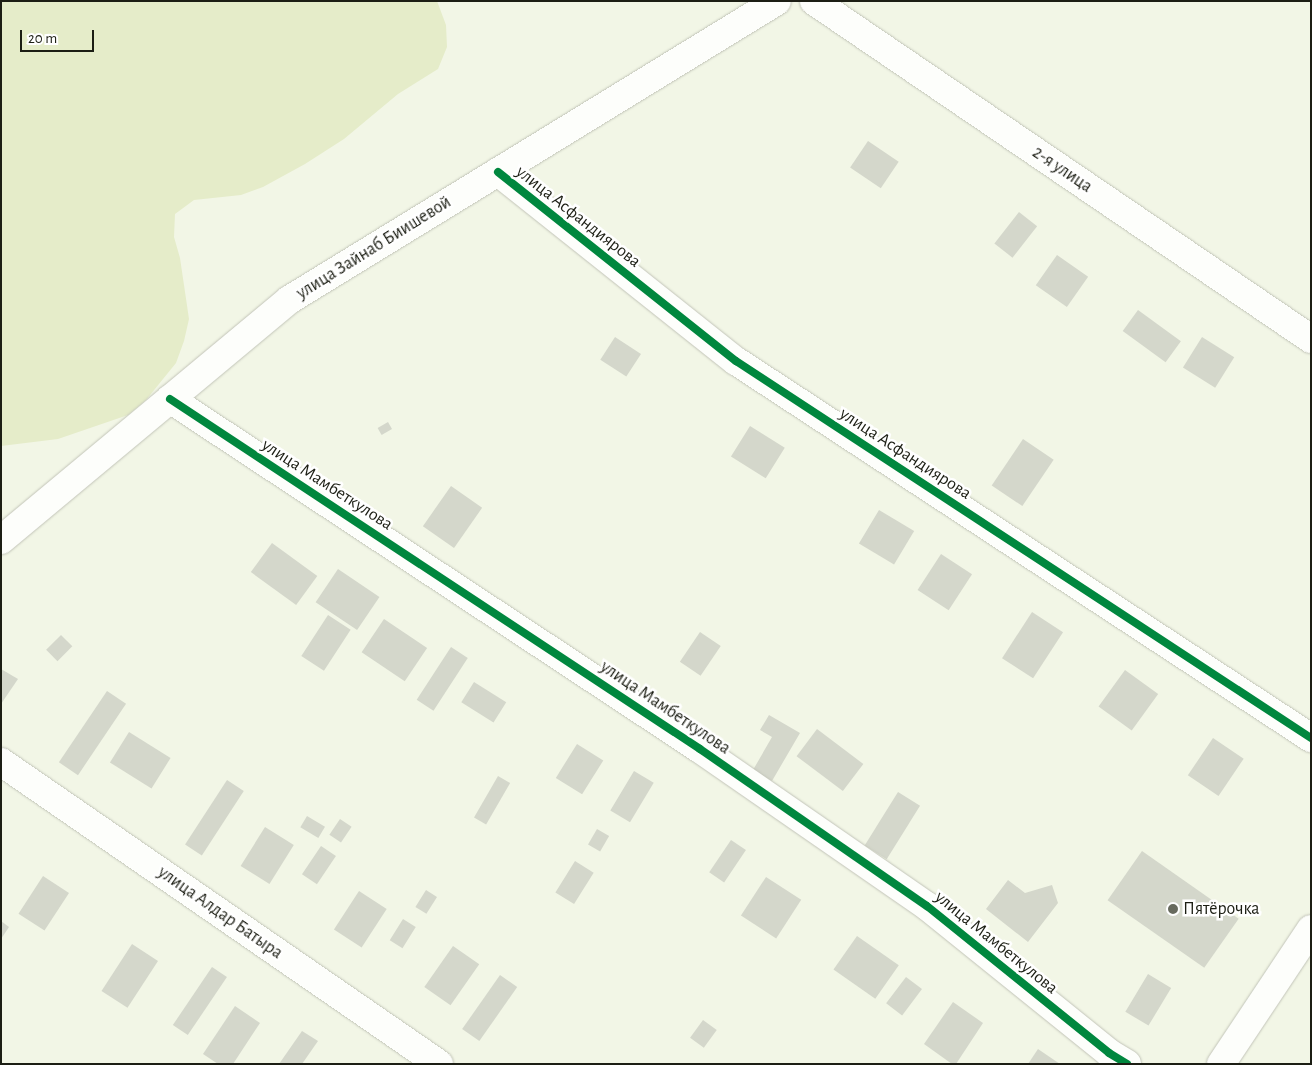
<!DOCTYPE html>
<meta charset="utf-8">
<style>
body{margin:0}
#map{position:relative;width:1312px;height:1065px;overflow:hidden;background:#f2f6e6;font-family:"Alegreya Sans",sans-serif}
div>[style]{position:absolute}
.green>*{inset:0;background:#e5ecc9}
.building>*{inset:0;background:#d4d7cb;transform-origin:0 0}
.roads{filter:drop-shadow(0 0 1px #c2c4b8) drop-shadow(0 0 1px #c2c4b8)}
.street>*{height:28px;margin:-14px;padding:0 14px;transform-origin:14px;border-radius:14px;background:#fdfefb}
.secondary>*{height:28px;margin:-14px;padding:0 14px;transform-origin:14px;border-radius:14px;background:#fdfefb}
.cycleway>*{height:8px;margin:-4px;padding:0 4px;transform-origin:4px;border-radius:4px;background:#00873e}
.dots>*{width:14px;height:14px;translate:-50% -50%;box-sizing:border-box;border:2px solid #fff;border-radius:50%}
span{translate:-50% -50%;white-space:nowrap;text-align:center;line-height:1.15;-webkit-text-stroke:5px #fff;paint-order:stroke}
.street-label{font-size:18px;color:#1c1e14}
.poi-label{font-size:18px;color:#1c1e14}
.left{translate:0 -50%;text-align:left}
.frame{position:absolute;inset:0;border:2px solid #1c1e14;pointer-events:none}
.scale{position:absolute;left:20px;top:30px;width:74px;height:22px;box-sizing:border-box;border:2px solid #1c1e14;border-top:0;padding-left:6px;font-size:15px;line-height:18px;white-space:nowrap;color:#1c1e14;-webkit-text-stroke:4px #fff;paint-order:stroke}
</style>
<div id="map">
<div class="green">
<i style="clip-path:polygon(1px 1px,437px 1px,446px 25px,447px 47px,438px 69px,398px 94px,344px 139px,305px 164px,263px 187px,241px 195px,194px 200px,175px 214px,174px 237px,180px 258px,189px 319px,184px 341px,176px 363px,146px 400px,128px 415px,58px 439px,1px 446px)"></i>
</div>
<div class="building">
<i style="left:868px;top:141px;width:37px;height:32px;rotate:34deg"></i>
<i style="left:1019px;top:212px;width:23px;height:40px;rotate:38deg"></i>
<i style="left:1057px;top:255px;width:38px;height:37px;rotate:35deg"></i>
<i style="left:1138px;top:310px;width:53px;height:26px;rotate:36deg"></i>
<i style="left:615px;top:337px;width:31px;height:27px;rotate:33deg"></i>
<i style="left:1202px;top:337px;width:38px;height:36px;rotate:32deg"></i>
<i style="left:388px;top:422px;width:8px;height:12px;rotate:60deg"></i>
<i style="left:750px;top:426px;width:41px;height:36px;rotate:32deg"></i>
<i style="left:1023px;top:439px;width:37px;height:56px;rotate:34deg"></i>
<i style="left:451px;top:486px;width:38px;height:49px;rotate:35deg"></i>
<i style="left:879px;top:510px;width:41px;height:39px;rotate:31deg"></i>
<i style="left:272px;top:543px;width:56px;height:36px;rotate:36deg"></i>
<i style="left:941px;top:554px;width:37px;height:43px;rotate:33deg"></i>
<i style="left:338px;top:569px;width:50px;height:40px;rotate:34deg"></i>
<i style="left:1032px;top:612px;width:37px;height:55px;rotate:33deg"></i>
<i style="left:328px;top:615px;width:27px;height:49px;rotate:33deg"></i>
<i style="left:384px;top:619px;width:52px;height:40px;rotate:34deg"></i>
<i style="left:700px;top:632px;width:25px;height:36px;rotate:34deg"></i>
<i style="left:61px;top:635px;width:16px;height:21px;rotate:45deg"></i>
<i style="left:451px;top:647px;width:20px;height:63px;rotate:33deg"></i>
<i style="clip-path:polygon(1px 669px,18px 679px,1px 704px)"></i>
<i style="left:1125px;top:670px;width:41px;height:45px;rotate:36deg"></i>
<i style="left:474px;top:682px;width:38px;height:24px;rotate:32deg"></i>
<i style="left:107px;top:691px;width:23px;height:86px;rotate:34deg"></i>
<i style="clip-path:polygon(769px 715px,800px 733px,772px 781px,753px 770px,772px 737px,760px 730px)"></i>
<i style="left:817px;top:729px;width:58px;height:34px;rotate:37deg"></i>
<i style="left:129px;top:732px;width:49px;height:36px;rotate:32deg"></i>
<i style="left:1213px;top:738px;width:37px;height:45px;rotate:34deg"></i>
<i style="left:577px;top:744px;width:31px;height:40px;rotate:32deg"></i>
<i style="left:634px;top:771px;width:23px;height:46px;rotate:31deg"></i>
<i style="left:498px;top:776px;width:14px;height:48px;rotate:30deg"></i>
<i style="left:227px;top:780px;width:20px;height:77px;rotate:33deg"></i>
<i style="left:898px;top:792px;width:26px;height:63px;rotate:32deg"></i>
<i style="left:307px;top:816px;width:21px;height:13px;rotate:31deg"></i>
<i style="left:340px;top:819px;width:14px;height:19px;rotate:34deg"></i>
<i style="left:265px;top:827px;width:34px;height:46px;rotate:32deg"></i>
<i style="left:597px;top:829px;width:14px;height:18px;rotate:30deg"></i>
<i style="left:731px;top:840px;width:18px;height:39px;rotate:34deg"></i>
<i style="left:321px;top:846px;width:18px;height:34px;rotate:34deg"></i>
<i style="left:1142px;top:851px;width:118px;height:60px;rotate:35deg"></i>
<i style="left:575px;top:861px;width:22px;height:37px;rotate:32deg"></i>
<i style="left:43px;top:876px;width:31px;height:45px;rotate:33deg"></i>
<i style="left:766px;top:877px;width:42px;height:46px;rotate:33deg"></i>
<i style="clip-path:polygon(1008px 880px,1025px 893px,1052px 885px,1058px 903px,1028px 942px,986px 909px)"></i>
<i style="left:426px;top:890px;width:13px;height:20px;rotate:32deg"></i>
<i style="left:359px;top:891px;width:33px;height:46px;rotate:33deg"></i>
<i style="left:403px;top:919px;width:15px;height:25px;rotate:32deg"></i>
<i style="clip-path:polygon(1px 921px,9px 927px,1px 939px)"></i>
<i style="left:857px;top:936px;width:51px;height:41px;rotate:35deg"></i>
<i style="left:132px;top:944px;width:31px;height:56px;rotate:33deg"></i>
<i style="left:453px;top:946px;width:32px;height:50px;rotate:35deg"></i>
<i style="left:212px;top:967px;width:18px;height:70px;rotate:34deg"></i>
<i style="left:1148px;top:974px;width:27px;height:44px;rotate:31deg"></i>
<i style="left:500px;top:975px;width:21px;height:66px;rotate:35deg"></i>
<i style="left:906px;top:977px;width:20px;height:33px;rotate:37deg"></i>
<i style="clip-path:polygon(953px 1002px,983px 1023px,956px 1064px,952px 1064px,924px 1044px)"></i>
<i style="clip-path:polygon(235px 1006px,260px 1023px,233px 1064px,218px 1064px,203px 1054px)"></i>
<i style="left:703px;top:1020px;width:17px;height:22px;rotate:36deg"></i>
<i style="clip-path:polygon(302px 1031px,318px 1041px,302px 1064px,279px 1064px)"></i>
<i style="clip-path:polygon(1038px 1049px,1060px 1064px,1028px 1064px)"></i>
</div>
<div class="roads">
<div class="street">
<i style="left:814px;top:1px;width:601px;rotate:34.22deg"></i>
<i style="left:498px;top:172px;width:304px;rotate:38.5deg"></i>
<i style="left:736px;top:361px;width:688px;rotate:33.25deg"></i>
<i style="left:170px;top:399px;width:635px;rotate:33.44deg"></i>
<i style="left:700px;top:749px;width:276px;rotate:34.7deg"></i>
<i style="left:927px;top:906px;width:234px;rotate:38.9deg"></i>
<i style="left:1109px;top:1053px;width:21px;rotate:31deg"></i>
<i style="left:1px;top:540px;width:375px;rotate:-39.8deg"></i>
<i style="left:289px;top:300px;width:572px;rotate:-31.5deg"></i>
<i style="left:1px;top:762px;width:532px;rotate:34.59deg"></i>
</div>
<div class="secondary">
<i style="left:1221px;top:1064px;width:162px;rotate:-56.3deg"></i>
</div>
</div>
<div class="cycleway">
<i style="left:498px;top:172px;width:304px;rotate:38.5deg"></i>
<i style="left:736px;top:361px;width:688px;rotate:33.25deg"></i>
<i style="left:170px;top:399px;width:635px;rotate:33.44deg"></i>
<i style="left:700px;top:749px;width:276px;rotate:34.7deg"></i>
<i style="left:927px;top:906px;width:234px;rotate:38.9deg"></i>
<i style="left:1109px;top:1053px;width:21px;rotate:31deg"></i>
</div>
<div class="dots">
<i style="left:1173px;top:909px;background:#676a5e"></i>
</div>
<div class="street-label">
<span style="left:1062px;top:170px;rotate:34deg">2-я улица</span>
<span style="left:578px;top:217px;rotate:38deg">улица Асфандиярова</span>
<span style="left:374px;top:248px;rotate:-32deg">улица Зайнаб Биишевой</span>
<span style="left:905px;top:454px;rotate:33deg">улица Асфандиярова</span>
<span style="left:327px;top:485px;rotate:33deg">улица Мамбеткулова</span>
<span style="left:665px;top:708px;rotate:34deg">улица Мамбеткулова</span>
<span style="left:220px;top:913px;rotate:35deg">улица Алдар Батыра</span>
<span style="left:996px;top:943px;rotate:39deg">улица Мамбеткулова</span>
</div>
<div class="poi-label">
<span class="left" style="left:1183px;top:909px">Пятёрочка</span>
</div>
<div class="frame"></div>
<div class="scale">20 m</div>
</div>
